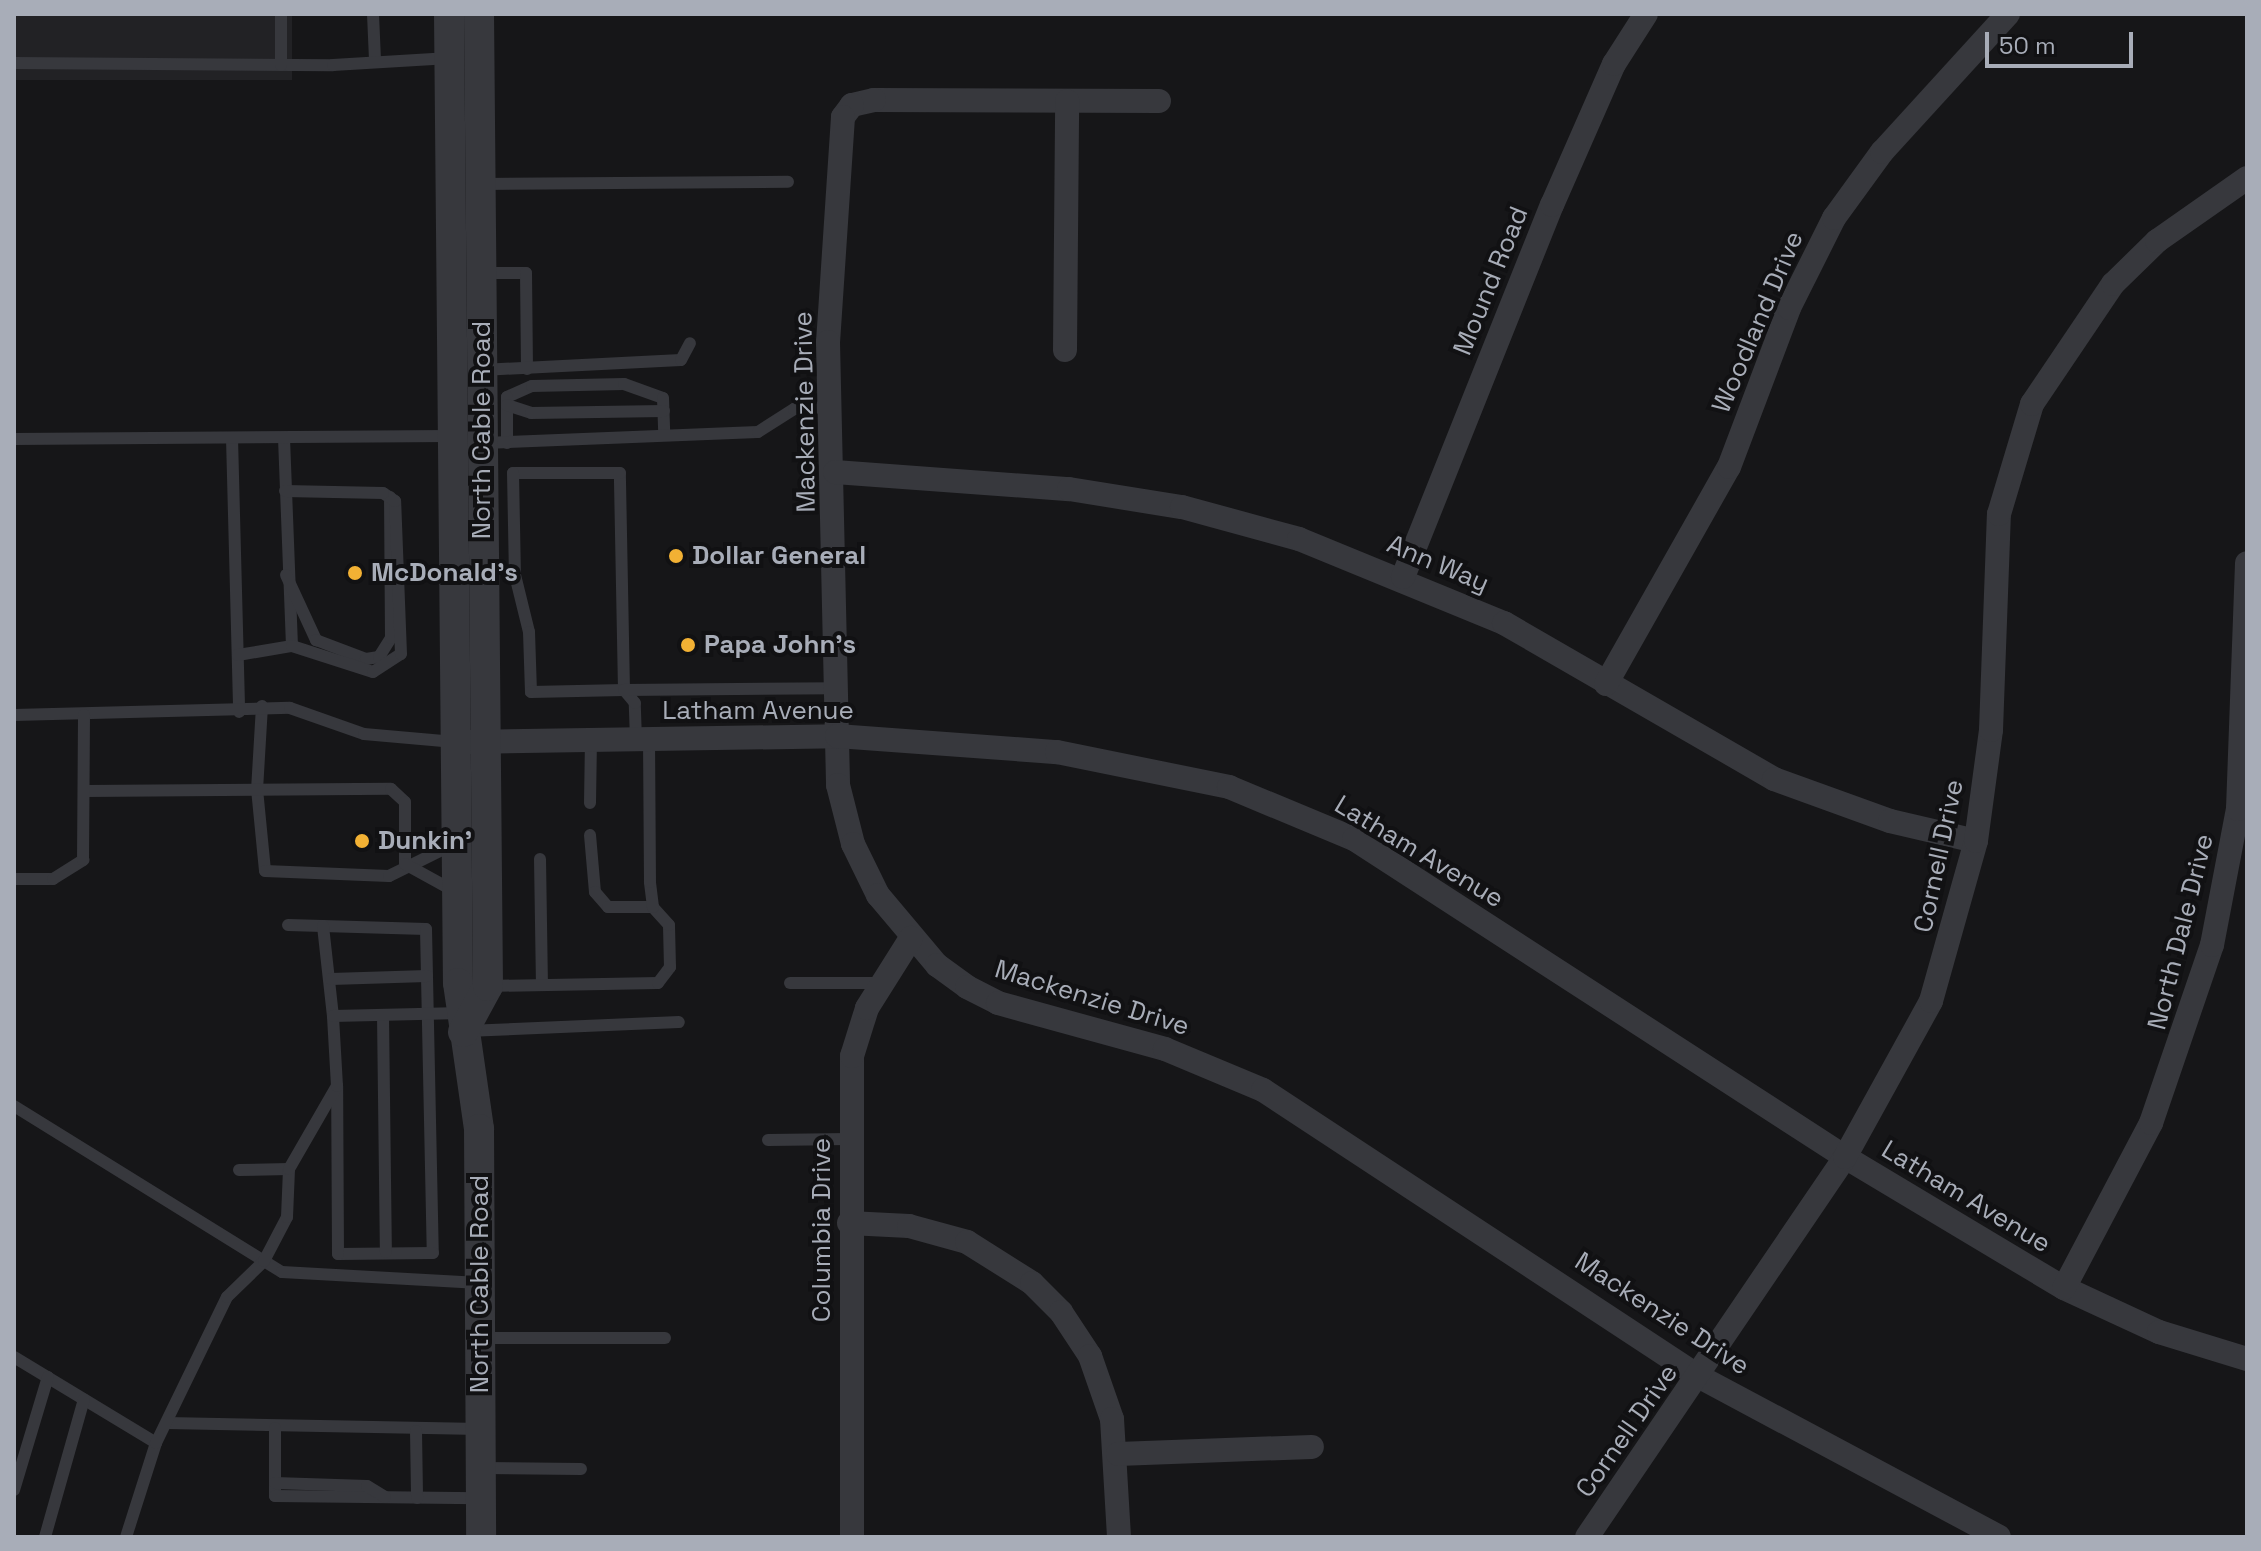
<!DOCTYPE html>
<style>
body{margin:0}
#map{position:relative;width:2261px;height:1551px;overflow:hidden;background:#161618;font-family:"Space Grotesk",sans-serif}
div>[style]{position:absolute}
.built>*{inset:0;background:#222225;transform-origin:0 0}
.service>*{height:12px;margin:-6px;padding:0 6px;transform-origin:6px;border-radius:6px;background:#37383d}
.minor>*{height:24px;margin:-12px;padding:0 12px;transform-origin:12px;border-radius:12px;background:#37383d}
.tertiary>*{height:30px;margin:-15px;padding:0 15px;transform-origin:15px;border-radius:15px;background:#37383d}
.dots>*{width:22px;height:22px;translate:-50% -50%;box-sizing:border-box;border:4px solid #111113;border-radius:50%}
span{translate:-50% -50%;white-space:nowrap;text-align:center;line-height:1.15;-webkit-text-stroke:8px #111113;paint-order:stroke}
.street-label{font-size:26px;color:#a8adb8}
.poi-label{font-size:26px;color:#a8adb8;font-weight:700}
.left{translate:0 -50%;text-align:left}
.frame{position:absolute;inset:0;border:16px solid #a8adb8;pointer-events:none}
.scale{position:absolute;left:1985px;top:32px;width:148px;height:36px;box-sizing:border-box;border:4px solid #a8adb8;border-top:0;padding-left:10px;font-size:24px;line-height:28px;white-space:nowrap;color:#a8adb8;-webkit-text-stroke:6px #111113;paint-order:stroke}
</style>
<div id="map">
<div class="built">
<i style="left:14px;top:14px;width:278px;height:66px"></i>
</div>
<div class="service">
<i style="left:373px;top:14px;width:45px;rotate:87.5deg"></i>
<i style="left:14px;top:63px;width:319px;rotate:0.4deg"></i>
<i style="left:333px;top:65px;width:117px;rotate:-3.4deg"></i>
<i style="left:281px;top:65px;width:51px;rotate:-90deg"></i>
<i style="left:480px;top:184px;width:308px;rotate:-0.4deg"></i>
<i style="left:482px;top:273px;width:44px"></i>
<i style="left:526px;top:273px;width:96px;rotate:89.4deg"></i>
<i style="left:482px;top:370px;width:199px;rotate:-2.9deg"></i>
<i style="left:681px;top:360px;width:19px;rotate:-62deg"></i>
<i style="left:507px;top:397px;width:27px;rotate:-24deg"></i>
<i style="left:532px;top:386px;width:92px;rotate:-1.2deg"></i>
<i style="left:624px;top:384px;width:41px;rotate:19.7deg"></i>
<i style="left:663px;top:398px;width:35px;rotate:88deg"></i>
<i style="left:507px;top:397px;width:46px;rotate:90deg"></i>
<i style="left:507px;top:405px;width:25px;rotate:18deg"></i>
<i style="left:531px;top:413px;width:133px;rotate:-0.9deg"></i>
<i style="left:232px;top:438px;width:274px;rotate:88.5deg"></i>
<i style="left:284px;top:438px;width:208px;rotate:87.8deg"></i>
<i style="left:14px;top:439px;width:437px;rotate:-0.4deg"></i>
<i style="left:485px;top:443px;width:273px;rotate:-2.3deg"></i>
<i style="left:758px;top:432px;width:43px;rotate:-32.6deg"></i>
<i style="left:794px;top:409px;width:36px;rotate:-3deg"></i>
<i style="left:286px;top:575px;width:72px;rotate:65.2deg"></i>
<i style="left:316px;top:640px;width:53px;rotate:20.8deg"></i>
<i style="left:366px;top:659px;width:13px;rotate:-9deg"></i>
<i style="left:379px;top:657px;width:22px;rotate:-58deg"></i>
<i style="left:391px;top:638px;width:141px;rotate:-90.4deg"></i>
<i style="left:238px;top:655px;width:55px;rotate:-9.5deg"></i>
<i style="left:292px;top:646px;width:85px;rotate:17.8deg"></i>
<i style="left:373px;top:672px;width:33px;rotate:-33deg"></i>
<i style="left:401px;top:654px;width:153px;rotate:-92.2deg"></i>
<i style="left:395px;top:501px;width:14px;rotate:-146deg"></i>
<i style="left:383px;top:493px;width:98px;rotate:-178.8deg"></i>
<i style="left:262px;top:706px;width:83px;rotate:93.4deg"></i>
<i style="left:257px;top:789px;width:82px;rotate:84.4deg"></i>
<i style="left:265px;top:871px;width:124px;rotate:2.3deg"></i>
<i style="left:389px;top:876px;width:75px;rotate:-26.2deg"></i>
<i style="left:14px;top:715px;width:276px;rotate:-1.5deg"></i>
<i style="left:290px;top:708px;width:78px;rotate:19.4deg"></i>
<i style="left:364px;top:734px;width:91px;rotate:5deg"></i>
<i style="left:636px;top:740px;width:37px;rotate:-92deg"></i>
<i style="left:635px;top:703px;width:17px;rotate:-130deg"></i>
<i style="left:624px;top:690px;width:217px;rotate:-91.1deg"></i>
<i style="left:620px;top:473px;width:107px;rotate:180deg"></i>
<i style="left:513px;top:473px;width:102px;rotate:88.9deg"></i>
<i style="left:515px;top:575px;width:59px;rotate:76.2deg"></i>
<i style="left:529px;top:632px;width:60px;rotate:88.1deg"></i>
<i style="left:531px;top:692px;width:93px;rotate:-1.2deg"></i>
<i style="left:624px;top:690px;width:211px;rotate:-0.5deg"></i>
<i style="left:85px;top:791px;width:306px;rotate:-0.4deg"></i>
<i style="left:391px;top:789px;width:19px;rotate:43deg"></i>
<i style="left:405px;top:802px;width:62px;rotate:90deg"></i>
<i style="left:590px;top:803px;width:63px;rotate:-89.1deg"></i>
<i style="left:590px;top:835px;width:57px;rotate:85deg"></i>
<i style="left:595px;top:892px;width:20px;rotate:49deg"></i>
<i style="left:608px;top:907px;width:45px"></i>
<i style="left:540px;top:859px;width:125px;rotate:89.1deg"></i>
<i style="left:405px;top:864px;width:56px;rotate:28.9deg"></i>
<i style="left:14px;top:879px;width:39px"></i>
<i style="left:53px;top:879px;width:36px;rotate:-32deg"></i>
<i style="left:83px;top:860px;width:145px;rotate:-89.6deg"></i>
<i style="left:288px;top:925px;width:138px;rotate:1.7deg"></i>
<i style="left:426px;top:929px;width:324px;rotate:88.8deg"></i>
<i style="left:433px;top:1253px;width:95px;rotate:179.4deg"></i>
<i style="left:338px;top:1254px;width:168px;rotate:-90.3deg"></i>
<i style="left:323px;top:926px;width:91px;rotate:83.7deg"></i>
<i style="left:331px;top:979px;width:96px;rotate:-1.8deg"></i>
<i style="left:790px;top:983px;width:91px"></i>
<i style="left:488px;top:986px;width:170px;rotate:-1deg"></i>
<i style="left:658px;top:983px;width:20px;rotate:-53deg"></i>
<i style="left:670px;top:967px;width:42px;rotate:-91.4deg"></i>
<i style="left:669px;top:925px;width:24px;rotate:-132deg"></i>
<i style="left:653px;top:907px;width:25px;rotate:-97deg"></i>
<i style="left:650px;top:882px;width:142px;rotate:-90.4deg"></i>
<i style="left:383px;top:1015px;width:237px;rotate:89.3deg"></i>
<i style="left:466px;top:1031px;width:213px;rotate:-2.4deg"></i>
<i style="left:14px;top:1106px;width:315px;rotate:31.8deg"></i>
<i style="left:282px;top:1272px;width:198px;rotate:3.2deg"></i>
<i style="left:768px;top:1140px;width:81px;rotate:-0.7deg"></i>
<i style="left:239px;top:1170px;width:50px;rotate:-1.1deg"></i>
<i style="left:480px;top:1338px;width:185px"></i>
<i style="left:14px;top:1357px;width:166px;rotate:31.2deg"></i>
<i style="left:167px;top:1423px;width:313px;rotate:1.1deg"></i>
<i style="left:275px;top:1428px;width:68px;rotate:90deg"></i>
<i style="left:275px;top:1496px;width:205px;rotate:0.6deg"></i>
<i style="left:416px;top:1431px;width:67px;rotate:89.1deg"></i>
<i style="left:481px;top:1468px;width:100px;rotate:0.6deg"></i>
<i style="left:275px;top:1483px;width:92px;rotate:1.9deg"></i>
<i style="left:367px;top:1486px;width:21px;rotate:31deg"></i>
<i style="left:14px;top:1490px;width:118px;rotate:-73.3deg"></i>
<i style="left:45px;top:1537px;width:143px;rotate:-74.2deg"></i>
<i style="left:126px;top:1537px;width:99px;rotate:-72.3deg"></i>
<i style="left:156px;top:1443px;width:162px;rotate:-64.1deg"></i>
<i style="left:227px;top:1297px;width:52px;rotate:-44.2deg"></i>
<i style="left:264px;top:1261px;width:50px;rotate:-62.4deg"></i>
<i style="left:287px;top:1217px;width:48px;rotate:-87.6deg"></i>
<i style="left:289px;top:1169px;width:96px;rotate:-60deg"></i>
<i style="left:337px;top:1086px;width:70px;rotate:-93.3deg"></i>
<i style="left:333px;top:1016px;width:129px;rotate:-1.3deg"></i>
</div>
<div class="minor">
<i style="left:1159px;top:101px;width:285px;rotate:-179.8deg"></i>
<i style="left:874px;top:100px;width:23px;rotate:167deg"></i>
<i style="left:852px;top:105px;width:15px;rotate:127deg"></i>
<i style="left:843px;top:117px;width:225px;rotate:93.8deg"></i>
<i style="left:828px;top:342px;width:443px;rotate:88.7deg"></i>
<i style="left:838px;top:785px;width:61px;rotate:75.7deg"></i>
<i style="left:853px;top:844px;width:57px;rotate:63.9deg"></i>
<i style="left:878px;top:895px;width:92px;rotate:49.9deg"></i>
<i style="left:937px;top:965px;width:37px;rotate:36deg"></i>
<i style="left:967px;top:987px;width:35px;rotate:27deg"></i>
<i style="left:998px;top:1003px;width:173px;rotate:15.4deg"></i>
<i style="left:1165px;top:1049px;width:106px;rotate:22.7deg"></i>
<i style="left:1263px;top:1090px;width:521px;rotate:33.32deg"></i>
<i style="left:1698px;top:1376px;width:341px;rotate:28.1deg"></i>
<i style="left:1065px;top:350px;width:249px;rotate:-89.5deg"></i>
<i style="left:835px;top:472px;width:235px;rotate:4.2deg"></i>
<i style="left:1069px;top:489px;width:114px;rotate:9.1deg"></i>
<i style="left:1182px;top:507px;width:121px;rotate:15.3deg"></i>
<i style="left:1299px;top:539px;width:222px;rotate:22.3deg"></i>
<i style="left:1504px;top:623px;width:312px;rotate:30deg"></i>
<i style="left:1774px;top:779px;width:123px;rotate:19.9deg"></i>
<i style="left:1890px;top:821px;width:88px;rotate:13.1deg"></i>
<i style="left:1403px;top:577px;width:401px;rotate:-68.2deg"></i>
<i style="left:1552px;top:205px;width:154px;rotate:-66.3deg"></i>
<i style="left:1614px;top:64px;width:59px;rotate:-57.4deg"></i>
<i style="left:1606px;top:684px;width:249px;rotate:-60.5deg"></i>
<i style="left:1729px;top:467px;width:170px;rotate:-69.3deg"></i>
<i style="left:1789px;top:308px;width:101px;rotate:-63.4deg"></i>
<i style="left:1834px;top:218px;width:82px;rotate:-54deg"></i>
<i style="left:1882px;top:152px;width:187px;rotate:-47.6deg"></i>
<i style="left:468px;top:742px;width:369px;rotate:-0.9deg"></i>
<i style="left:837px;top:736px;width:221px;rotate:4.2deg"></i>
<i style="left:1057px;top:752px;width:176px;rotate:11.5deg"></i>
<i style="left:1229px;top:787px;width:135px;rotate:22.6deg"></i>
<i style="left:1354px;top:839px;width:585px;rotate:32.93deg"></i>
<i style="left:1845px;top:1157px;width:255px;rotate:30.9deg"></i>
<i style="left:2064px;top:1288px;width:105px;rotate:24.9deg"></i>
<i style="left:2159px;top:1332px;width:92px;rotate:17.1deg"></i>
<i style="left:849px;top:1223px;width:60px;rotate:2.9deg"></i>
<i style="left:909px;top:1226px;width:60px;rotate:15.4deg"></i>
<i style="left:967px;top:1242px;width:77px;rotate:32.2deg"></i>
<i style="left:1032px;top:1283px;width:41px;rotate:45deg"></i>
<i style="left:1061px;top:1312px;width:53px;rotate:56.6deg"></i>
<i style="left:1090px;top:1356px;width:67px;rotate:70.8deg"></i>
<i style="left:1112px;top:1419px;width:118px;rotate:86.6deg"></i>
<i style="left:2064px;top:1288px;width:187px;rotate:-62.2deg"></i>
<i style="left:2151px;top:1123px;width:188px;rotate:-71.1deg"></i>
<i style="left:2212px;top:945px;width:138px;rotate:-79.2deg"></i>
<i style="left:2238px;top:809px;width:246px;rotate:-87.9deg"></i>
<i style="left:1118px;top:1454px;width:194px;rotate:-2.1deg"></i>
<i style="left:852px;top:1537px;width:481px;rotate:-90deg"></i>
<i style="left:852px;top:1056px;width:50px;rotate:-72.6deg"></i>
<i style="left:867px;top:1008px;width:83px;rotate:-57.8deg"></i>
<i style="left:1587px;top:1537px;width:459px;rotate:-55.8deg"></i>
<i style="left:1845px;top:1157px;width:178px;rotate:-61.1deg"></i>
<i style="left:1931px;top:1001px;width:166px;rotate:-74.3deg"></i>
<i style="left:1976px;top:841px;width:112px;rotate:-82.3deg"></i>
<i style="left:1991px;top:730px;width:216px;rotate:-87.9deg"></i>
<i style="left:1999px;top:514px;width:115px;rotate:-73.3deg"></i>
<i style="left:2032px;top:404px;width:145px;rotate:-56deg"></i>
<i style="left:2113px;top:284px;width:62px;rotate:-44.3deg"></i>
<i style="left:2157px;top:241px;width:110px;rotate:-35deg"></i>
</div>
<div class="tertiary">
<i style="left:449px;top:14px;width:969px;rotate:89.47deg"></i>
<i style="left:458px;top:983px;width:148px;rotate:81.8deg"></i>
<i style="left:479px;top:1129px;width:408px;rotate:89.7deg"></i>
<i style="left:463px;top:1032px;width:52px;rotate:-61.5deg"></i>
<i style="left:488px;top:986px;width:972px;rotate:-90.53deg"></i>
</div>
<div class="dots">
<i style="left:676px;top:556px;background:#f2b134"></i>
<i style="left:355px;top:573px;background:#f2b134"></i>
<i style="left:688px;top:645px;background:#f2b134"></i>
<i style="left:362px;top:841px;background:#f2b134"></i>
</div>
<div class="street-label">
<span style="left:1491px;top:281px;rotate:-68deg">Mound Road</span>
<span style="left:1758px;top:322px;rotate:-67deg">Woodland Drive</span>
<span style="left:805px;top:412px;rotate:-91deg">Mackenzie Drive</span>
<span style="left:482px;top:430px;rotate:-90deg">North Cable Road</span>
<span style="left:1438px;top:564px;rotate:23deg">Ann Way</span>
<span style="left:758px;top:711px">Latham Avenue</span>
<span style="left:1419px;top:852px;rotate:31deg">Latham Avenue</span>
<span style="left:1939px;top:856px;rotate:-78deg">Cornell Drive</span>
<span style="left:2181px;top:932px;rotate:-76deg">North Dale Drive</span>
<span style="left:1092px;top:998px;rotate:17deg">Mackenzie Drive</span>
<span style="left:1966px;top:1197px;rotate:31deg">Latham Avenue</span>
<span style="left:822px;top:1230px;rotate:-90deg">Columbia Drive</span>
<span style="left:480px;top:1284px;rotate:-90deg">North Cable Road</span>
<span style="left:1662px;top:1314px;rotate:33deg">Mackenzie Drive</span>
<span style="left:1627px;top:1431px;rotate:-55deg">Cornell Drive</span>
</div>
<div class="poi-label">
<span class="left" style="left:692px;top:556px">Dollar General</span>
<span class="left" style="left:371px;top:573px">McDonald's</span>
<span class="left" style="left:704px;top:645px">Papa John's</span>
<span class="left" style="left:378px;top:841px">Dunkin'</span>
</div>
<div class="frame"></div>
<div class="scale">50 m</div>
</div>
